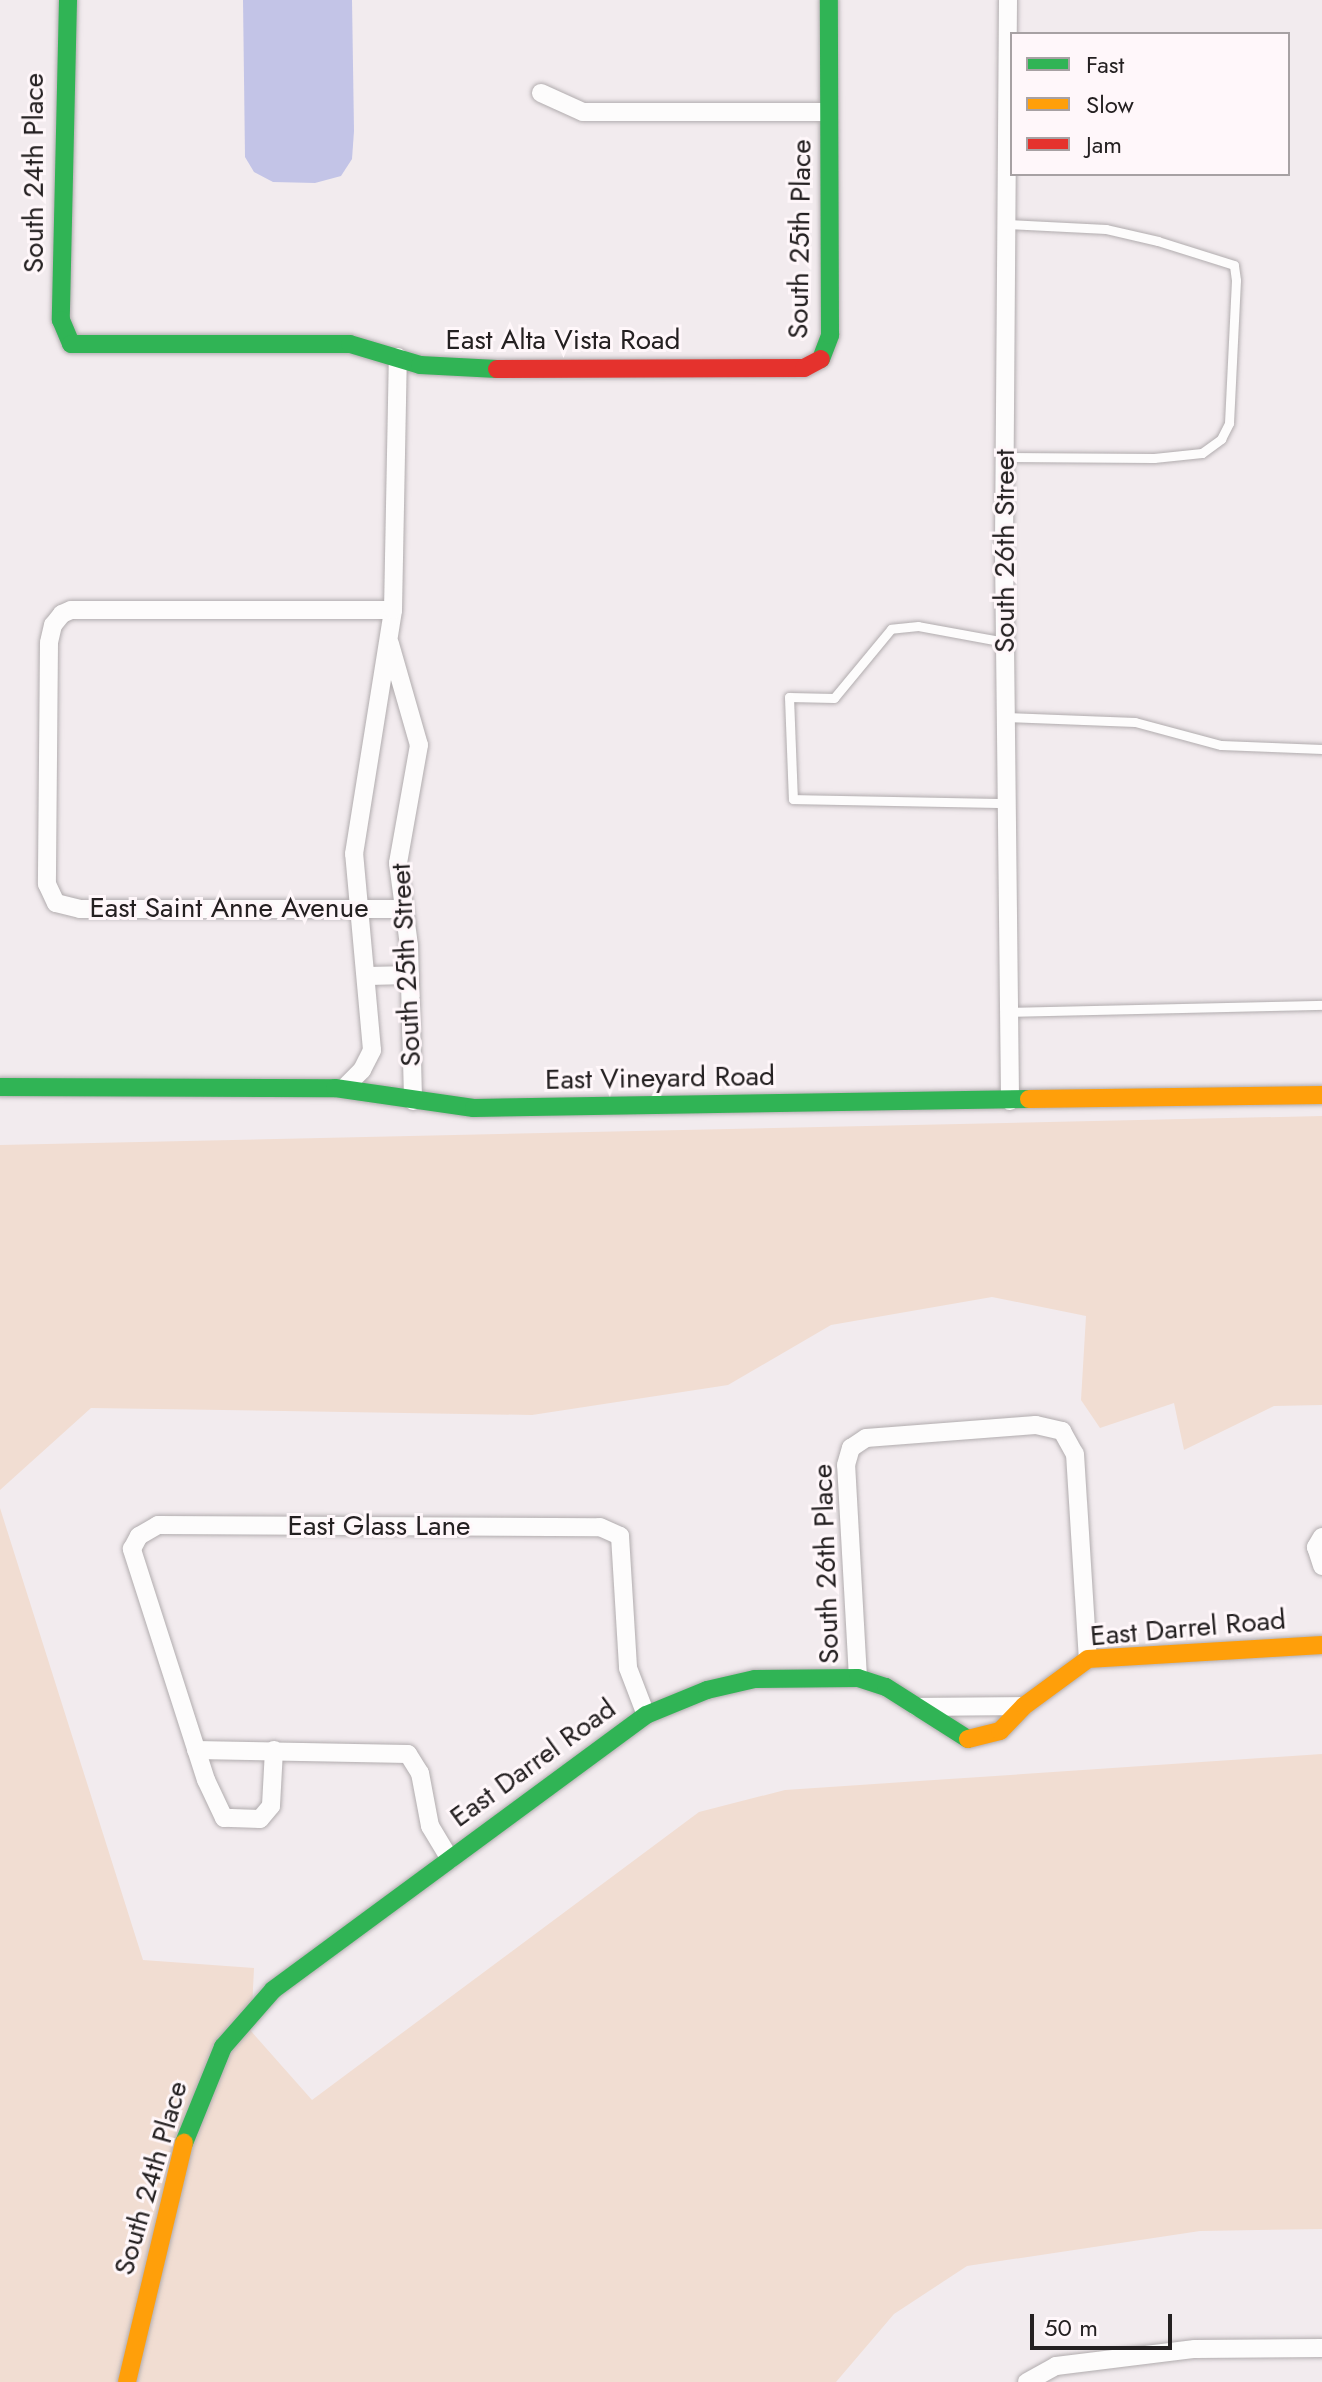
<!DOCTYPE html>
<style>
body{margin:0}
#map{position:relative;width:1322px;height:2382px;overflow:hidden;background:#f2ebee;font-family:Jost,sans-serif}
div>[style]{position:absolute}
.green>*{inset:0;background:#f1ddd2}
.water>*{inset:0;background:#c3c4e7}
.roads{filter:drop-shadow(0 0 2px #b1acae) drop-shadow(0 0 2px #b1acae)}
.lane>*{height:9px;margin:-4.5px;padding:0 4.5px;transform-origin:4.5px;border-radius:4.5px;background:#fdfcfc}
.street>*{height:18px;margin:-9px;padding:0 9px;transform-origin:9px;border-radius:9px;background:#fdfcfc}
.fast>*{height:18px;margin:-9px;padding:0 9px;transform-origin:9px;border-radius:9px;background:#30b455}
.slow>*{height:18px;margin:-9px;padding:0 9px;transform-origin:9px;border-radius:9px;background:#ff9f0a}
.jam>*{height:18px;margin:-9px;padding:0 9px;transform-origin:9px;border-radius:9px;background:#e5322d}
span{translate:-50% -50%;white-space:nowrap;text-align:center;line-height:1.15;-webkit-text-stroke:6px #fff7fa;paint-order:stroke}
.street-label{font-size:28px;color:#242021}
.legend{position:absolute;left:1010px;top:32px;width:280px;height:144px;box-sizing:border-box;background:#fff7fa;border:2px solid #a7a1a3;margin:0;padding:10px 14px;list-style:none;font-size:24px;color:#242021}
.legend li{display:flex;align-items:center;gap:16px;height:40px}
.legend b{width:40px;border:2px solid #a7a1a3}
.scale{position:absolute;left:1030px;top:2314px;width:142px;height:36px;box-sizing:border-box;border:4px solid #242021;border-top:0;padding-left:10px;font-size:24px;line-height:28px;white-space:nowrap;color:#242021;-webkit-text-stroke:6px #fff7fa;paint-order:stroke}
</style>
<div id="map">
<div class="green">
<i style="clip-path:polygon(1322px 1116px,1322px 1405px,1274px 1406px,1184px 1450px,1174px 1403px,1100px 1428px,1081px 1400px,1086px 1316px,992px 1297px,831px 1325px,728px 1385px,532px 1415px,91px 1408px,0 1490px,0 1145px)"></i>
<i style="clip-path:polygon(0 1508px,143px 1960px,254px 1968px,251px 2031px,312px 2100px,699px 1812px,785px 1790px,1322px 1754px,1322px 2229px,1200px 2231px,967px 2266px,894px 2314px,836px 2382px,0 2382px)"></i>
</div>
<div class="water">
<i style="clip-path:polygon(243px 0,352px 0,354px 131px,352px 159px,341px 176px,315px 183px,273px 182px,254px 172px,245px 157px)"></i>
</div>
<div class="roads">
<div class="lane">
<i style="left:1005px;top:457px;width:149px;rotate:0.4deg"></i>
<i style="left:1154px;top:458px;width:48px;rotate:-5.9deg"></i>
<i style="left:1202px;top:453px;width:24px;rotate:-36deg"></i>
<i style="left:1221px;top:439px;width:18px;rotate:-63deg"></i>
<i style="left:1229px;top:423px;width:143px;rotate:-87.2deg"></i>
<i style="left:1236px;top:280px;width:15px;rotate:-98deg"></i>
<i style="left:1234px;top:265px;width:80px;rotate:-162.5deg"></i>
<i style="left:1158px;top:241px;width:53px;rotate:-167deg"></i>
<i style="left:1106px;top:229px;width:99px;rotate:-177.1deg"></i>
<i style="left:1005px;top:642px;width:88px;rotate:-169.6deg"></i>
<i style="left:918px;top:626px;width:27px;rotate:174deg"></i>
<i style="left:891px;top:629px;width:89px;rotate:129.6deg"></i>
<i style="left:834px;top:698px;width:45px;rotate:-178.7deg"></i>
<i style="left:789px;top:697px;width:102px;rotate:87.8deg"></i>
<i style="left:793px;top:799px;width:214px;rotate:1.1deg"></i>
<i style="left:1006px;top:717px;width:129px;rotate:2.2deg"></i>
<i style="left:1135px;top:722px;width:89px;rotate:15deg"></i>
<i style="left:1221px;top:745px;width:101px;rotate:2.3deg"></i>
<i style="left:1009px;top:1012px;width:313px;rotate:-1.3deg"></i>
</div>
<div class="street">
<i style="left:1008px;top:0;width:552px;rotate:90.42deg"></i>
<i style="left:1004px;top:552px;width:549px;rotate:89.37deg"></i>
<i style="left:541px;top:93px;width:46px;rotate:24.3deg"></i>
<i style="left:583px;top:112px;width:246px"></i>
<i style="left:393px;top:610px;width:322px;rotate:180deg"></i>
<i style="left:71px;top:610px;width:10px;rotate:156deg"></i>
<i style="left:62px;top:614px;width:14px;rotate:129deg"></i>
<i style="left:53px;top:625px;width:18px;rotate:103deg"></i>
<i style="left:49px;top:643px;width:241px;rotate:90.5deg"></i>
<i style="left:47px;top:884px;width:21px;rotate:65deg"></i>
<i style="left:56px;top:903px;width:25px;rotate:14deg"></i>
<i style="left:80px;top:909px;width:322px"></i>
<i style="left:390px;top:644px;width:105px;rotate:74deg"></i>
<i style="left:419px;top:745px;width:120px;rotate:100.1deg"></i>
<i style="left:398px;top:863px;width:83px;rotate:82.4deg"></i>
<i style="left:409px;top:945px;width:156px;rotate:88.5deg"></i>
<i style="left:368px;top:976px;width:42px;rotate:-1.4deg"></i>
<i style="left:343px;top:1089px;width:27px;rotate:-45deg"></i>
<i style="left:362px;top:1070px;width:22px;rotate:-63deg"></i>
<i style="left:372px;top:1050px;width:197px;rotate:-95.2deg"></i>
<i style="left:354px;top:854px;width:247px;rotate:-80.9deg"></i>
<i style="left:393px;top:610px;width:253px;rotate:-88.9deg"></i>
<i style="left:1322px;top:1537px;width:12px;rotate:121deg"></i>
<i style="left:1316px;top:1547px;width:20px;rotate:72deg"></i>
<i style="left:858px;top:1678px;width:213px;rotate:-93.2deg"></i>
<i style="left:846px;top:1465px;width:18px;rotate:-74deg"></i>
<i style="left:851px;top:1448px;width:18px;rotate:-34deg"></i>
<i style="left:866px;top:1438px;width:170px;rotate:-4.4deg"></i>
<i style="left:1036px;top:1425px;width:27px;rotate:13deg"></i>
<i style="left:1062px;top:1431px;width:26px;rotate:61deg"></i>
<i style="left:1075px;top:1454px;width:205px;rotate:86.4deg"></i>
<i style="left:917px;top:1707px;width:107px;rotate:-0.5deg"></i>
<i style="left:196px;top:1750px;width:212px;rotate:1.1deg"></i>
<i style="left:408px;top:1754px;width:22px;rotate:58deg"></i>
<i style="left:420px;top:1773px;width:54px;rotate:79.3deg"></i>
<i style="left:430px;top:1826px;width:39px;rotate:59deg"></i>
<i style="left:274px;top:1750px;width:56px;rotate:93.1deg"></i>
<i style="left:271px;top:1806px;width:17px;rotate:130deg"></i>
<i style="left:260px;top:1819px;width:36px;rotate:-178deg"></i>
<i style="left:224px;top:1818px;width:42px;rotate:-115.3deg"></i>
<i style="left:206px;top:1780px;width:243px;rotate:-107.8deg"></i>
<i style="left:132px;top:1549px;width:15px;rotate:-62deg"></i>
<i style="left:139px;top:1536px;width:22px;rotate:-30deg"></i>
<i style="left:158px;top:1525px;width:442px;rotate:0.3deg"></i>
<i style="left:600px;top:1527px;width:22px;rotate:24deg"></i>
<i style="left:620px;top:1536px;width:132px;rotate:86.5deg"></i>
<i style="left:628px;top:1668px;width:50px;rotate:69deg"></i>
<i style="left:1027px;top:2382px;width:33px;rotate:-29deg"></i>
<i style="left:1056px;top:2366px;width:140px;rotate:-7deg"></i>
<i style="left:1195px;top:2349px;width:127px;rotate:-0.5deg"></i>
</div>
<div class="fast">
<i style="left:68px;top:0;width:320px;rotate:91.3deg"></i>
<i style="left:61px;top:320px;width:26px;rotate:67deg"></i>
<i style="left:71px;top:344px;width:279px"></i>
<i style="left:350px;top:344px;width:73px;rotate:16.7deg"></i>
<i style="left:420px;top:365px;width:77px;rotate:3deg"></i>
<i style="left:821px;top:359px;width:26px;rotate:-69deg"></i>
<i style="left:830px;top:335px;width:335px;rotate:-90.2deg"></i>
<i style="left:0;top:1087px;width:335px;rotate:0.2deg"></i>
<i style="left:335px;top:1088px;width:140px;rotate:8.2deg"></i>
<i style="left:474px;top:1108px;width:555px;rotate:-0.93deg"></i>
<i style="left:184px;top:2143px;width:104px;rotate:-67.9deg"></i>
<i style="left:223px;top:2047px;width:76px;rotate:-48.7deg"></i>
<i style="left:273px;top:1990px;width:463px;rotate:-36.4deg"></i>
<i style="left:646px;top:1715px;width:66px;rotate:-22.3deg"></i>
<i style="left:707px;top:1690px;width:49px;rotate:-12.9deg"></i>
<i style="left:755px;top:1679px;width:103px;rotate:-0.6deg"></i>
<i style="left:858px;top:1678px;width:29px;rotate:18deg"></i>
<i style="left:886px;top:1687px;width:97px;rotate:32.4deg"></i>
</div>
<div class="slow">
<i style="left:1029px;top:1099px;width:293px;rotate:-0.8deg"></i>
<i style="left:968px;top:1739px;width:33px;rotate:-14deg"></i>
<i style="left:1000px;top:1731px;width:35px;rotate:-46deg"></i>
<i style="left:1024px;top:1706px;width:79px;rotate:-36.3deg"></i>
<i style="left:1088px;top:1659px;width:234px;rotate:-3.4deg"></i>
<i style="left:127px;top:2382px;width:246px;rotate:-76.6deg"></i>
</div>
<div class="jam">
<i style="left:497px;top:369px;width:307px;rotate:-0.2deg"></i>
<i style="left:804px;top:368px;width:19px;rotate:-28deg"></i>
</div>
</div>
<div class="street-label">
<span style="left:34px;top:173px;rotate:-90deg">South 24th Place</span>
<span style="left:800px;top:239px;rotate:-89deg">South 25th Place</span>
<span style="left:563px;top:340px">East Alta Vista Road</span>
<span style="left:1005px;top:551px;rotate:-90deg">South 26th Street</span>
<span style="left:229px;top:908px">East Saint Anne Avenue</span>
<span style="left:406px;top:965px;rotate:-93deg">South 25th Street</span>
<span style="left:660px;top:1078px;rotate:-1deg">East Vineyard Road</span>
<span style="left:379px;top:1526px">East Glass Lane</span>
<span style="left:826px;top:1564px;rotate:-92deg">South 26th Place</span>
<span style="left:1188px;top:1628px;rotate:-5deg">East Darrel Road</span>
<span style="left:533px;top:1763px;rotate:-36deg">East Darrel Road</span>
<span style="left:151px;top:2178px;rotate:-74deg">South 24th Place</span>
</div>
<ul class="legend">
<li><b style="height:10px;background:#30b455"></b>Fast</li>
<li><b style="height:10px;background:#ff9f0a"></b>Slow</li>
<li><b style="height:10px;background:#e5322d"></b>Jam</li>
</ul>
<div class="scale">50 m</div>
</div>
